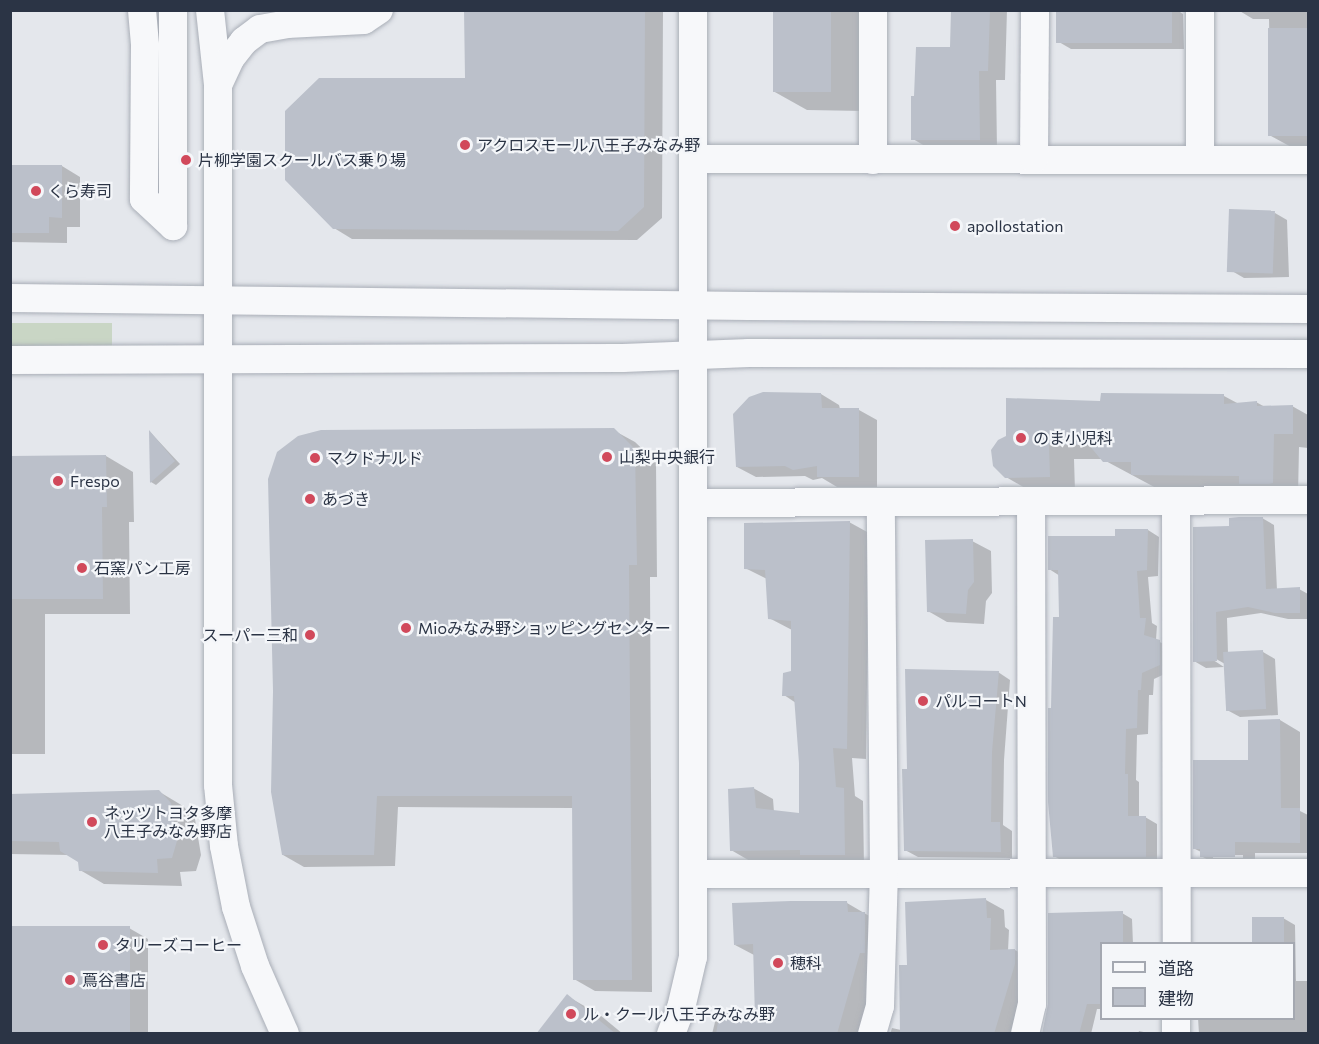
<!DOCTYPE html>
<meta charset="utf-8">
<style>
body{margin:0}
#map{position:relative;width:1319px;height:1044px;overflow:hidden;background:#e4e7ec;font-family:Commissioner,"Noto Sans JP",sans-serif}
div>[style]{position:absolute}
.green>*{inset:0;background:#c9d6c5;transform-origin:0 0}
.shadow>*{inset:0;background:#0003}
.building>*{inset:0;background:#bbc0ca;transform-origin:0 0}
.roads{filter:drop-shadow(0 0 2px #a9aeb7) drop-shadow(0 0 2px #a9aeb7)}
.minor>*{height:28px;margin:-14px;padding:0 14px;transform-origin:14px;border-radius:14px;background:#f7f8fa}
.dots>*{width:16px;height:16px;translate:-50% -50%;box-sizing:border-box;border:3px solid #f4f6f9;border-radius:50%}
span{translate:-50% -50%;white-space:nowrap;text-align:center;line-height:1.15;-webkit-text-stroke:4.5px #f4f6f9;paint-order:stroke}
.poi-label{font-size:16px;color:#2b3445}
.left{translate:0 -50%;text-align:left}
.right{translate:-100% -50%;text-align:right}
.frame{position:absolute;inset:0;border:12px solid #2b3445;pointer-events:none}
.legend{position:absolute;left:1100px;top:942px;width:195px;height:78px;box-sizing:border-box;background:#f4f6f9;border:2px solid #a4a8b1;margin:0;padding:8px 10px;list-style:none;font-size:18px;color:#2b3445}
.legend li{display:flex;align-items:center;gap:12px;height:30px}
.legend b{width:30px;border:2px solid #a4a8b1}
</style>
<div id="map">
<div class="green">
<i style="left:10px;top:323px;width:102px;height:24px"></i>
</div>
<div class="shadow">
<i style="clip-path:polygon(466px 10px,663px 10px,662px 218px,637px 240px,352px 239px,334px 228px,467px 79px)"></i>
<i style="clip-path:polygon(774px 10px,864px 10px,863px 111px,807px 110px,773px 91px)"></i>
<i style="clip-path:polygon(953px 10px,1007px 10px,1005px 80px,996px 80px,997px 149px,930px 149px,913px 139px,916px 97px,952px 49px)"></i>
<i style="clip-path:polygon(1059px 10px,1177px 10px,1183px 14px,1184px 49px,1071px 49px,1059px 42px)"></i>
<i style="clip-path:polygon(1238px 10px,1308px 10px,1308px 148px,1293px 148px,1271px 136px,1269px 19px,1253px 19px)"></i>
<i style="clip-path:polygon(10px 166px,62px 166px,80px 177px,80px 227px,67px 227px,67px 243px,10px 242px)"></i>
<i style="clip-path:polygon(1275px 213px,1287px 220px,1289px 277px,1244px 278px,1232px 271px)"></i>
<i style="clip-path:polygon(821px 394px,839px 405px,840px 409px,859px 410px,877px 420px,877px 487px,837px 487px,822px 478px,813px 480px,805px 476px,756px 477px,737px 467px)"></i>
<i style="clip-path:polygon(1102px 395px,1224px 396px,1239px 404px,1256px 402px,1265px 407px,1292px 406px,1308px 415px,1308px 448px,1299px 447px,1298px 497px,1158px 489px,1102px 459px,1074px 459px,1075px 491px,1032px 492px,1006px 477px,1102px 403px)"></i>
<i style="clip-path:polygon(613px 430px,635px 442px,656px 462px,657px 577px,650px 577px,652px 992px,595px 991px,574px 979px,573px 808px,398px 807px,395px 866px,304px 867px,283px 855px)"></i>
<i style="clip-path:polygon(151px 433px,180px 464px,156px 485px,151px 482px)"></i>
<i style="clip-path:polygon(106px 456px,133px 472px,134px 522px,129px 522px,130px 614px,45px 614px,45px 754px,10px 754px,10px 457px)"></i>
<i style="clip-path:polygon(1262px 518px,1274px 525px,1277px 590px,1299px 589px,1308px 594px,1308px 619px,1288px 619px,1261px 613px,1227px 618px,1228px 653px,1263px 652px,1275px 659px,1278px 715px,1240px 717px,1227px 710px,1225px 664px,1211px 656px,1210px 658px,1224px 667px,1206px 668px,1194px 661px,1231px 527px)"></i>
<i style="clip-path:polygon(849px 522px,869px 533px,866px 759px,852px 758px,855px 796px,863px 801px,864px 866px,750px 861px,731px 850px,753px 788px,773px 799px,774px 812px,800px 815px,800px 763px,796px 703px,784px 695px,793px 673px,792px 630px,769px 618px,767px 579px,745px 568px)"></i>
<i style="clip-path:polygon(1148px 530px,1159px 537px,1158px 576px,1148px 577px,1152px 623px,1157px 626px,1156px 640px,1171px 648px,1171px 671px,1154px 679px,1153px 695px,1149px 695px,1148px 734px,1137px 735px,1136px 780px,1139px 782px,1139px 817px,1145px 817px,1157px 824px,1157px 863px,1066px 863px,1054px 856px,1053px 710px,1060px 619px,1060px 576px,1049px 569px,1116px 538px)"></i>
<i style="clip-path:polygon(972px 541px,991px 551px,992px 593px,986px 601px,984px 624px,947px 622px,928px 611px)"></i>
<i style="clip-path:polygon(998px 672px,1010px 680px,1004px 760px,1003px 825px,1012px 831px,1012px 858px,918px 857px,905px 850px,909px 770px)"></i>
<i style="clip-path:polygon(evenodd,1280px 720px,1300px 732px,1300px 811px,1308px 815px,1308px 853px,1255px 853px,1255px 867px,1221px 867px,1201px 856px,1201px 852px,1195px 849px,1249px 761px,1249px 721px,1280px 720px,1213px 855px,1243px 855px,1243px 858px,1213px 858px,1213px 855px)"></i>
<i style="clip-path:polygon(158px 791px,183px 806px,195px 819px,201px 855px,196px 871px,180px 872px,182px 886px,104px 884px,80px 870px,79px 861px,69px 855px,10px 854px,10px 795px)"></i>
<i style="clip-path:polygon(986px 900px,1004px 910px,1005px 927px,1009px 930px,1008px 951px,1015px 950px,1033px 961px,1011px 1034px,890px 1034px,892px 1028px,901px 1030px,908px 966px)"></i>
<i style="clip-path:polygon(847px 903px,883px 924px,867px 1034px,712px 1034px,717px 1014px,756px 1021px,754px 955px,735px 945px)"></i>
<i style="clip-path:polygon(1122px 913px,1132px 919px,1133px 944px,1102px 944px,1102px 1009px,1097px 1009px,1091px 1034px,1043px 1034px,1050px 1004px)"></i>
<i style="clip-path:polygon(1283px 918px,1295px 925px,1296px 981px,1308px 981px,1308px 1034px,1199px 1034px,1198px 1018px,1294px 1018px,1294px 944px,1254px 944px)"></i>
<i style="clip-path:polygon(129px 928px,148px 939px,148px 1034px,10px 1034px)"></i>
<i style="clip-path:polygon(567px 996px,600px 1015px,623px 1034px,538px 1034px)"></i>
<i style="clip-path:polygon(1139px 1031px,1153px 1034px,1138px 1034px)"></i>
</div>
<div class="building">
<i style="clip-path:polygon(464px 10px,645px 10px,644px 207px,618px 231px,333px 229px,285px 180px,285px 111px,319px 78px,465px 78px)"></i>
<i style="left:773px;top:10px;width:58px;height:82px"></i>
<i style="clip-path:polygon(951px 10px,990px 10px,988px 71px,979px 71px,980px 140px,911px 140px,911px 96px,914px 96px,916px 47px,950px 47px)"></i>
<i style="left:1056px;top:10px;width:116px;height:33px"></i>
<i style="left:1308px;top:28px;width:108px;height:40px;rotate:90deg"></i>
<i style="clip-path:polygon(10px 165px,62px 165px,62px 218px,49px 217px,49px 233px,10px 233px)"></i>
<i style="left:1229px;top:209px;width:46px;height:63px;rotate:2deg"></i>
<i style="clip-path:polygon(763px 392px,821px 393px,822px 408px,859px 408px,859px 477px,817px 477px,817px 466px,793px 470px,785px 466px,736px 467px,733px 414px,749px 397px)"></i>
<i style="clip-path:polygon(1101px 393px,1224px 394px,1224px 404px,1257px 401px,1257px 406px,1293px 405px,1293px 434px,1274px 434px,1273px 483px,1269px 484px,1239px 484px,1239px 476px,1131px 475px,1131px 462px,1103px 462px,1089px 445px,1049px 445px,1050px 477px,1005px 478px,993px 466px,991px 450px,998px 440px,1006px 436px,1006px 398px,1100px 401px)"></i>
<i style="clip-path:polygon(614px 428px,635px 449px,637px 565px,629px 565px,632px 980px,573px 980px,572px 796px,377px 796px,374px 855px,282px 855px,271px 792px,273px 691px,268px 479px,277px 452px,298px 436px,321px 430px)"></i>
<i style="clip-path:polygon(149px 430px,175px 461px,150px 483px)"></i>
<i style="clip-path:polygon(106px 455px,107px 507px,102px 507px,103px 599px,10px 599px,10px 456px)"></i>
<i style="clip-path:polygon(1239px 517px,1263px 517px,1266px 589px,1300px 587px,1300px 613px,1275px 613px,1248px 607px,1216px 612px,1217px 661px,1193px 662px,1193px 527px,1229px 526px,1229px 518px)"></i>
<i style="clip-path:polygon(850px 521px,847px 749px,833px 748px,836px 787px,844px 788px,845px 855px,800px 855px,800px 850px,730px 851px,728px 789px,754px 787px,756px 808px,799px 813px,799px 763px,794px 696px,782px 696px,783px 673px,791px 671px,791px 621px,768px 619px,765px 570px,744px 569px,744px 523px)"></i>
<i style="clip-path:polygon(1115px 529px,1148px 529px,1147px 570px,1137px 571px,1140px 618px,1146px 618px,1144px 635px,1160px 640px,1160px 665px,1142px 673px,1141px 690px,1138px 690px,1137px 728px,1126px 729px,1125px 774px,1128px 774px,1128px 816px,1146px 816px,1146px 857px,1053px 857px,1048px 802px,1048px 708px,1051px 708px,1053px 617px,1059px 617px,1058px 570px,1048px 570px,1048px 536px,1115px 536px)"></i>
<i style="clip-path:polygon(973px 539px,974px 582px,968px 590px,966px 614px,927px 612px,925px 540px)"></i>
<i style="left:1263px;top:650px;width:59px;height:40px;rotate:87deg"></i>
<i style="clip-path:polygon(905px 669px,999px 671px,992px 752px,991px 822px,1000px 822px,1001px 852px,904px 851px,902px 769px,907px 769px)"></i>
<i style="clip-path:polygon(1280px 719px,1281px 808px,1300px 808px,1300px 843px,1235px 842px,1235px 857px,1200px 857px,1200px 849px,1193px 849px,1193px 760px,1248px 760px,1248px 720px)"></i>
<i style="clip-path:polygon(159px 790px,171px 803px,177px 841px,172px 858px,157px 859px,158px 873px,79px 871px,78px 862px,60px 851px,59px 842px,10px 841px,10px 794px)"></i>
<i style="clip-path:polygon(986px 898px,987px 918px,991px 918px,990px 950px,1015px 949px,1015px 964px,994px 1034px,900px 1034px,899px 965px,907px 965px,905px 902px)"></i>
<i style="clip-path:polygon(791px 901px,847px 901px,848px 912px,865px 912px,865px 953px,860px 953px,837px 1034px,716px 1034px,720px 1010px,755px 1019px,753px 944px,734px 945px,732px 903px)"></i>
<i style="clip-path:polygon(1123px 911px,1123px 944px,1101px 944px,1101px 1004px,1087px 1004px,1079px 1034px,1042px 1034px,1048px 1004px,1048px 913px)"></i>
<i style="left:1252px;top:917px;width:32px;height:27px"></i>
<i style="left:10px;top:926px;width:120px;height:108px"></i>
<i style="clip-path:polygon(567px 994px,616px 1034px,536px 1034px)"></i>
</div>
<div class="roads">
<div class="minor">
<i style="left:142px;top:10px;width:36px;rotate:85deg"></i>
<i style="left:145px;top:46px;width:153px;rotate:90.4deg"></i>
<i style="left:144px;top:199px;width:40px;rotate:43deg"></i>
<i style="left:210px;top:10px;width:75px;rotate:83.9deg"></i>
<i style="left:218px;top:85px;width:700px;rotate:90deg"></i>
<i style="left:218px;top:785px;width:61px;rotate:84.4deg"></i>
<i style="left:224px;top:846px;width:62px;rotate:78.9deg"></i>
<i style="left:236px;top:907px;width:62px;rotate:72.1deg"></i>
<i style="left:255px;top:966px;width:74px;rotate:66.2deg"></i>
<i style="left:1200px;top:10px;width:149px;rotate:90deg"></i>
<i style="left:218px;top:85px;width:29px;rotate:-65deg"></i>
<i style="left:230px;top:59px;width:23px;rotate:-52deg"></i>
<i style="left:244px;top:41px;width:20px;rotate:-37deg"></i>
<i style="left:260px;top:29px;width:27px;rotate:-10deg"></i>
<i style="left:287px;top:24px;width:77px;rotate:-3deg"></i>
<i style="left:364px;top:20px;width:18px;rotate:-34deg"></i>
<i style="left:693px;top:159px;width:615px;rotate:0.09deg"></i>
<i style="left:1034px;top:159px;width:149px;rotate:-89.6deg"></i>
<i style="left:873px;top:160px;width:150px;rotate:-90deg"></i>
<i style="left:173px;top:226px;width:216px;rotate:-90deg"></i>
<i style="left:10px;top:298px;width:739px;rotate:0.62deg"></i>
<i style="left:749px;top:306px;width:559px;rotate:0.31deg"></i>
<i style="left:10px;top:360px;width:613px;rotate:-0.19deg"></i>
<i style="left:623px;top:358px;width:126px;rotate:-2.3deg"></i>
<i style="left:749px;top:353px;width:559px;rotate:0.1deg"></i>
<i style="left:1176px;top:501px;width:443px;rotate:89.9deg"></i>
<i style="left:694px;top:503px;width:614px;rotate:-0.28deg"></i>
<i style="left:693px;top:874px;width:615px;rotate:-0.09deg"></i>
<i style="left:671px;top:1034px;width:28px;rotate:-69deg"></i>
<i style="left:681px;top:1008px;width:52px;rotate:-76.8deg"></i>
<i style="left:693px;top:957px;width:947px;rotate:-90deg"></i>
<i style="left:872px;top:1034px;width:29px;rotate:-74deg"></i>
<i style="left:880px;top:1006px;width:133px;rotate:-88.3deg"></i>
<i style="left:884px;top:873px;width:371px;rotate:-90.5deg"></i>
<i style="left:1025px;top:1034px;width:31px;rotate:-77deg"></i>
<i style="left:1032px;top:1004px;width:502px;rotate:-90.11deg"></i>
<i style="left:1176px;top:1034px;width:16px;rotate:-90deg"></i>
</div>
</div>
<div class="dots">
<i style="left:465px;top:145px;background:#d1495b"></i>
<i style="left:186px;top:160px;background:#d1495b"></i>
<i style="left:36px;top:191px;background:#d1495b"></i>
<i style="left:955px;top:226px;background:#d1495b"></i>
<i style="left:1021px;top:438px;background:#d1495b"></i>
<i style="left:607px;top:457px;background:#d1495b"></i>
<i style="left:315px;top:458px;background:#d1495b"></i>
<i style="left:58px;top:481px;background:#d1495b"></i>
<i style="left:310px;top:499px;background:#d1495b"></i>
<i style="left:82px;top:568px;background:#d1495b"></i>
<i style="left:406px;top:628px;background:#d1495b"></i>
<i style="left:310px;top:635px;background:#d1495b"></i>
<i style="left:923px;top:701px;background:#d1495b"></i>
<i style="left:92px;top:822px;background:#d1495b"></i>
<i style="left:103px;top:945px;background:#d1495b"></i>
<i style="left:778px;top:963px;background:#d1495b"></i>
<i style="left:70px;top:980px;background:#d1495b"></i>
<i style="left:571px;top:1014px;background:#d1495b"></i>
</div>
<div class="poi-label">
<span class="left" style="left:477px;top:145px">アクロスモール八王子みなみ野</span>
<span class="left" style="left:198px;top:160px">片柳学園スクールバス乗り場</span>
<span class="left" style="left:48px;top:191px">くら寿司</span>
<span class="left" style="left:967px;top:226px">apollostation</span>
<span class="left" style="left:1033px;top:438px">のま小児科</span>
<span class="left" style="left:619px;top:457px">山梨中央銀行</span>
<span class="left" style="left:327px;top:458px">マクドナルド</span>
<span class="left" style="left:70px;top:481px">Frespo</span>
<span class="left" style="left:322px;top:499px">あづき</span>
<span class="left" style="left:94px;top:568px">石窯パン工房</span>
<span class="left" style="left:418px;top:628px">Mioみなみ野ショッピングセンター</span>
<span class="right" style="left:298px;top:635px">スーパー三和</span>
<span class="left" style="left:935px;top:701px">パルコートN</span>
<span class="left" style="left:104px;top:822px">ネッツトヨタ多摩<br>八王子みなみ野店</span>
<span class="left" style="left:115px;top:945px">タリーズコーヒー</span>
<span class="left" style="left:790px;top:963px">穂科</span>
<span class="left" style="left:82px;top:980px">蔦谷書店</span>
<span class="left" style="left:583px;top:1014px">ル・クール八王子みなみ野</span>
</div>
<div class="frame"></div>
<ul class="legend">
<li><b style="height:8px;background:#f7f8fa"></b>道路</li>
<li><b style="height:16px;background:#bbc0ca"></b>建物</li>
</ul>
</div>
